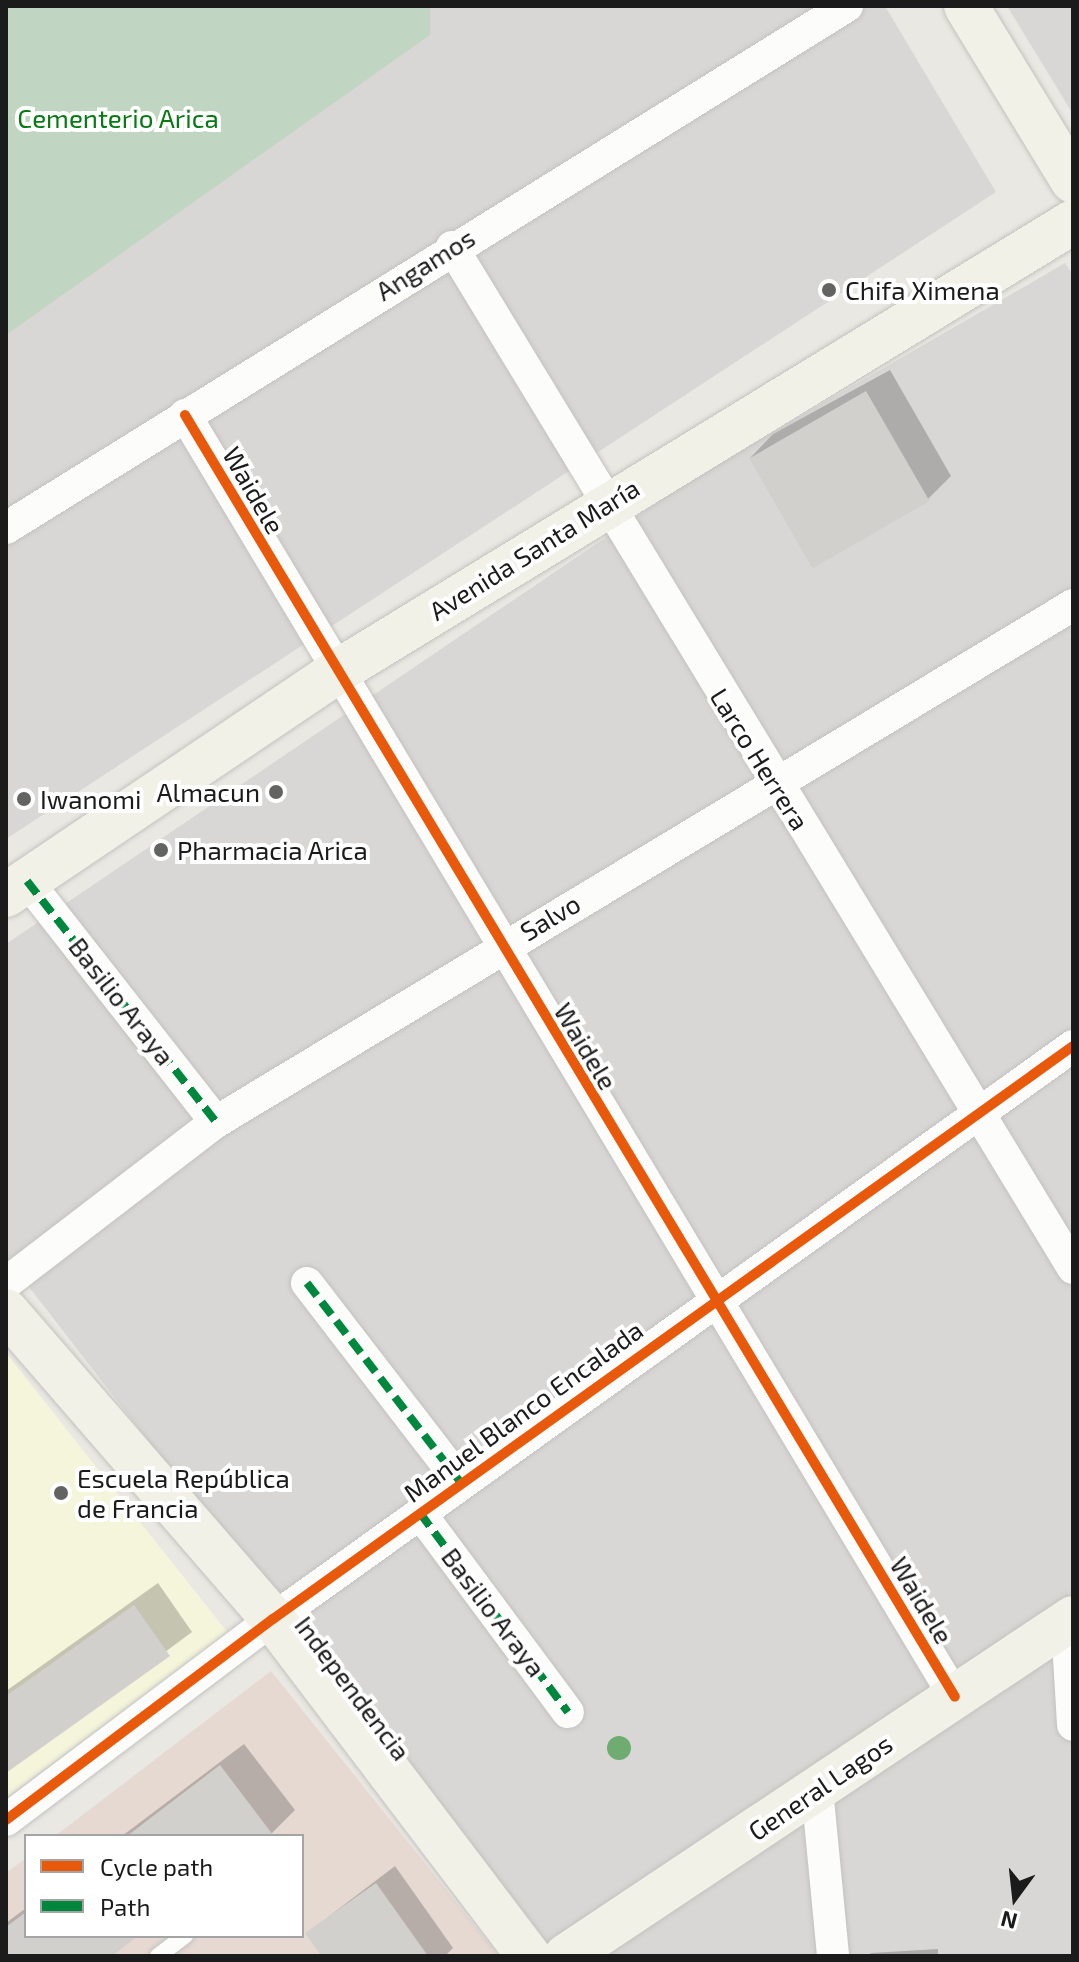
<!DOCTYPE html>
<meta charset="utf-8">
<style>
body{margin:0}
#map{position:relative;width:1079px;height:1962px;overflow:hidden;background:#eae8e3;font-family:"Exo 2",sans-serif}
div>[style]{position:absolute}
.residential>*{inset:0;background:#d9d7d5}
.education>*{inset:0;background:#f5f5dc}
.military>*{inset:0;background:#e5d9d2}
.cemetery>*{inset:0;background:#c1d6c2}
.shadow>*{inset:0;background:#0003}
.building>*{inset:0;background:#d2d0cc;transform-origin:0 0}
.roads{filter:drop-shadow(0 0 2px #c2c2bf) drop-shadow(0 0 2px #c2c2bf)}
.lane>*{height:16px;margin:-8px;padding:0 8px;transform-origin:8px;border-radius:8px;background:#fcfcfb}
.street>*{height:32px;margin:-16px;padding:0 16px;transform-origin:16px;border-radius:16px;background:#fcfcfb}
.secondary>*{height:44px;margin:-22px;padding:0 22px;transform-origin:22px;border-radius:22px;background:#f2f1e8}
.quiet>*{height:8px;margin-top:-4px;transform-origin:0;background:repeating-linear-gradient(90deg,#00873e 0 16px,transparent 0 24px)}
.cycleway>*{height:10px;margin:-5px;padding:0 5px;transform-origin:5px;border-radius:5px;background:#e8590c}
.trees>*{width:24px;height:24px;margin:-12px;border-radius:50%;background:#6eac71}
.dots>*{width:22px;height:22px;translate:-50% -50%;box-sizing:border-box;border:4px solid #fff;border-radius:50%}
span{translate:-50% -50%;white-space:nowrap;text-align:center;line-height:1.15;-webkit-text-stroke:8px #fff;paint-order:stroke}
.park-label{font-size:26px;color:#087a14}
.street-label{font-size:26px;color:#1b1b1b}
.poi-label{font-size:26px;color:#1b1b1b}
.left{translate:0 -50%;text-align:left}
.right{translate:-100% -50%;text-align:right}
.frame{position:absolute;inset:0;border:8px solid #1b1b1b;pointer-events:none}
.legend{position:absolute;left:24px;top:1834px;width:280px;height:104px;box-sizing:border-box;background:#fff;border:2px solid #a4a4a4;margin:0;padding:10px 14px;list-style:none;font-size:24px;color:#1b1b1b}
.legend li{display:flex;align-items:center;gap:16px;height:40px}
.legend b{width:40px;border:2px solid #a4a4a4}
.north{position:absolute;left:975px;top:1858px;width:80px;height:80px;-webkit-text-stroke:6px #fff;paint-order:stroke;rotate:195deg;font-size:22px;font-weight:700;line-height:32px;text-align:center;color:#1b1b1b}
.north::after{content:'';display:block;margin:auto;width:28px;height:36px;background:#1b1b1b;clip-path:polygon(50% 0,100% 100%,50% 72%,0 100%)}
</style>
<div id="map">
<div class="residential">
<i style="clip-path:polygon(6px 6px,885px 6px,996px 192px,6px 839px)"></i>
<i style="clip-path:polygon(1007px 6px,1073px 6px,1073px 114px)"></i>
<i style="clip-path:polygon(1065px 263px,1073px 275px,1073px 1956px,546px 1956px,6px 1257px,6px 944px,692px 479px)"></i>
</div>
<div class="education">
<i style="clip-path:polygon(6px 1353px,228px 1633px,6px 1798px)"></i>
</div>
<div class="military">
<i style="clip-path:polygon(271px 1671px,499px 1956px,6px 1956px,6px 1873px,26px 1858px,26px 1936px,302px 1936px,302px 1836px,55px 1836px)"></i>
</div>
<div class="cemetery">
<i style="clip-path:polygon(6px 6px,430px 6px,430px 35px,6px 335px)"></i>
</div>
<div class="shadow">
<i style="clip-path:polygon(890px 370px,951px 476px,928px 499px,750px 458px,773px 434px)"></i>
<i style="clip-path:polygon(158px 1583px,192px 1632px,6px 1770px,6px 1691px)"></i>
<i style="clip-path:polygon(244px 1744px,295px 1810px,272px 1833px,122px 1836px)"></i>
<i style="clip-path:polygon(395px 1866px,453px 1948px,445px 1956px,324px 1956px,307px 1933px)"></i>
<i style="clip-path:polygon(26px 1908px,26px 1936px,135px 1936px,108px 1956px,6px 1956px,6px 1923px)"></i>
<i style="clip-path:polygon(938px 1949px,938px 1956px,868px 1956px,871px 1953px)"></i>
</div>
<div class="building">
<i style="left:866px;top:391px;width:127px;height:135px;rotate:60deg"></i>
<i style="clip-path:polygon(134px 1605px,170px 1656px,6px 1773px,6px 1696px)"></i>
<i style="clip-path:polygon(220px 1765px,273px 1835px,127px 1836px)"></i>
<i style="clip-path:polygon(376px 1883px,428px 1956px,321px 1956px,305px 1933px)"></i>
<i style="clip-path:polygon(26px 1912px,26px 1936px,138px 1936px,112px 1956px,6px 1956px,6px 1927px)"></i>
</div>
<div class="roads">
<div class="lane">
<i style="left:158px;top:1956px;width:34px;rotate:-37deg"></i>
</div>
<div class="street">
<i style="left:452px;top:247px;width:1195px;rotate:58.69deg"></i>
<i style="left:185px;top:415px;width:1495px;rotate:59.01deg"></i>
<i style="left:6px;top:528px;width:990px;rotate:-31.83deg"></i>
<i style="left:27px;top:881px;width:306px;rotate:51.9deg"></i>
<i style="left:6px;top:1283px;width:265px;rotate:-37.5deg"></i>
<i style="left:216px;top:1122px;width:1001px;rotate:-31.1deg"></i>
<i style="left:307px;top:1283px;width:252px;rotate:52.4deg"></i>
<i style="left:420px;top:1513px;width:248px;rotate:53.4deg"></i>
<i style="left:1067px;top:1623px;width:102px;rotate:86.6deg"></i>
<i style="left:817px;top:1789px;width:168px;rotate:84.5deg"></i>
<i style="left:6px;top:1820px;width:334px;rotate:-37deg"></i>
<i style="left:273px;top:1619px;width:984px;rotate:-35.61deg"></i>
</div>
<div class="secondary">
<i style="left:966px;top:6px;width:205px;rotate:58.6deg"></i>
<i style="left:6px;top:895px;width:397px;rotate:-34deg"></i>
<i style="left:335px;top:673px;width:865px;rotate:-31.43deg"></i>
<i style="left:6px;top:1311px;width:408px;rotate:49.1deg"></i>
<i style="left:273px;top:1619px;width:423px;rotate:52.8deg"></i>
<i style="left:566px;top:1956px;width:609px;rotate:-33.69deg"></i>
</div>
</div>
<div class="quiet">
<i style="left:27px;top:881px;width:306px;rotate:51.9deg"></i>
<i style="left:307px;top:1283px;width:252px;rotate:52.4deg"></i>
<i style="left:420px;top:1513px;width:248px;rotate:53.4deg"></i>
</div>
<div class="cycleway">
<i style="left:185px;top:415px;width:1495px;rotate:59.01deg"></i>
<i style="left:6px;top:1820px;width:334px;rotate:-37deg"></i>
<i style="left:273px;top:1619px;width:984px;rotate:-35.61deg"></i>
</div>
<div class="trees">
<i style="left:619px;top:1748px"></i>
</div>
<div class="dots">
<i style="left:829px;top:290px;background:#636361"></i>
<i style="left:276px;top:792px;background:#636361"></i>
<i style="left:24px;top:799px;background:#636361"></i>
<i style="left:161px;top:850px;background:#636361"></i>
<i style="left:61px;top:1493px;background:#636361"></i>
</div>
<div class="park-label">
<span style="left:118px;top:118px">Cementerio Arica</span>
</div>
<div class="street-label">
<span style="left:425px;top:264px;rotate:-32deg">Angamos</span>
<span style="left:254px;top:490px;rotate:60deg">Waidele</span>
<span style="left:534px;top:549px;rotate:-32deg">Avenida Santa María</span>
<span style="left:760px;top:759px;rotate:58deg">Larco Herrera</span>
<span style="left:550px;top:917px;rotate:-31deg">Salvo</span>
<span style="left:122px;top:1001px;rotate:52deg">Basilio Araya</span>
<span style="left:586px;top:1046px;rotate:59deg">Waidele</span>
<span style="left:523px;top:1411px;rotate:-36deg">Manuel Blanco Encalada</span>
<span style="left:922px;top:1600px;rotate:59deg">Waidele</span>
<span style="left:494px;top:1612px;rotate:53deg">Basilio Araya</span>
<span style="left:353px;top:1688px;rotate:53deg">Independencia</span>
<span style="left:820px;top:1787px;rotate:-34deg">General Lagos</span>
</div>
<div class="poi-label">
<span class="left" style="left:845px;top:290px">Chifa Ximena</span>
<span class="right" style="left:260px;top:792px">Almacun</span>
<span class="left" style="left:40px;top:799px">Iwanomi</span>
<span class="left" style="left:177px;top:850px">Pharmacia Arica</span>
<span class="left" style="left:77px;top:1493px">Escuela República<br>de Francia</span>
</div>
<div class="frame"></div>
<ul class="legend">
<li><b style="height:10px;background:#e8590c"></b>Cycle path</li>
<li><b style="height:10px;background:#00873e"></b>Path</li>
</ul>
<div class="north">N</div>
</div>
